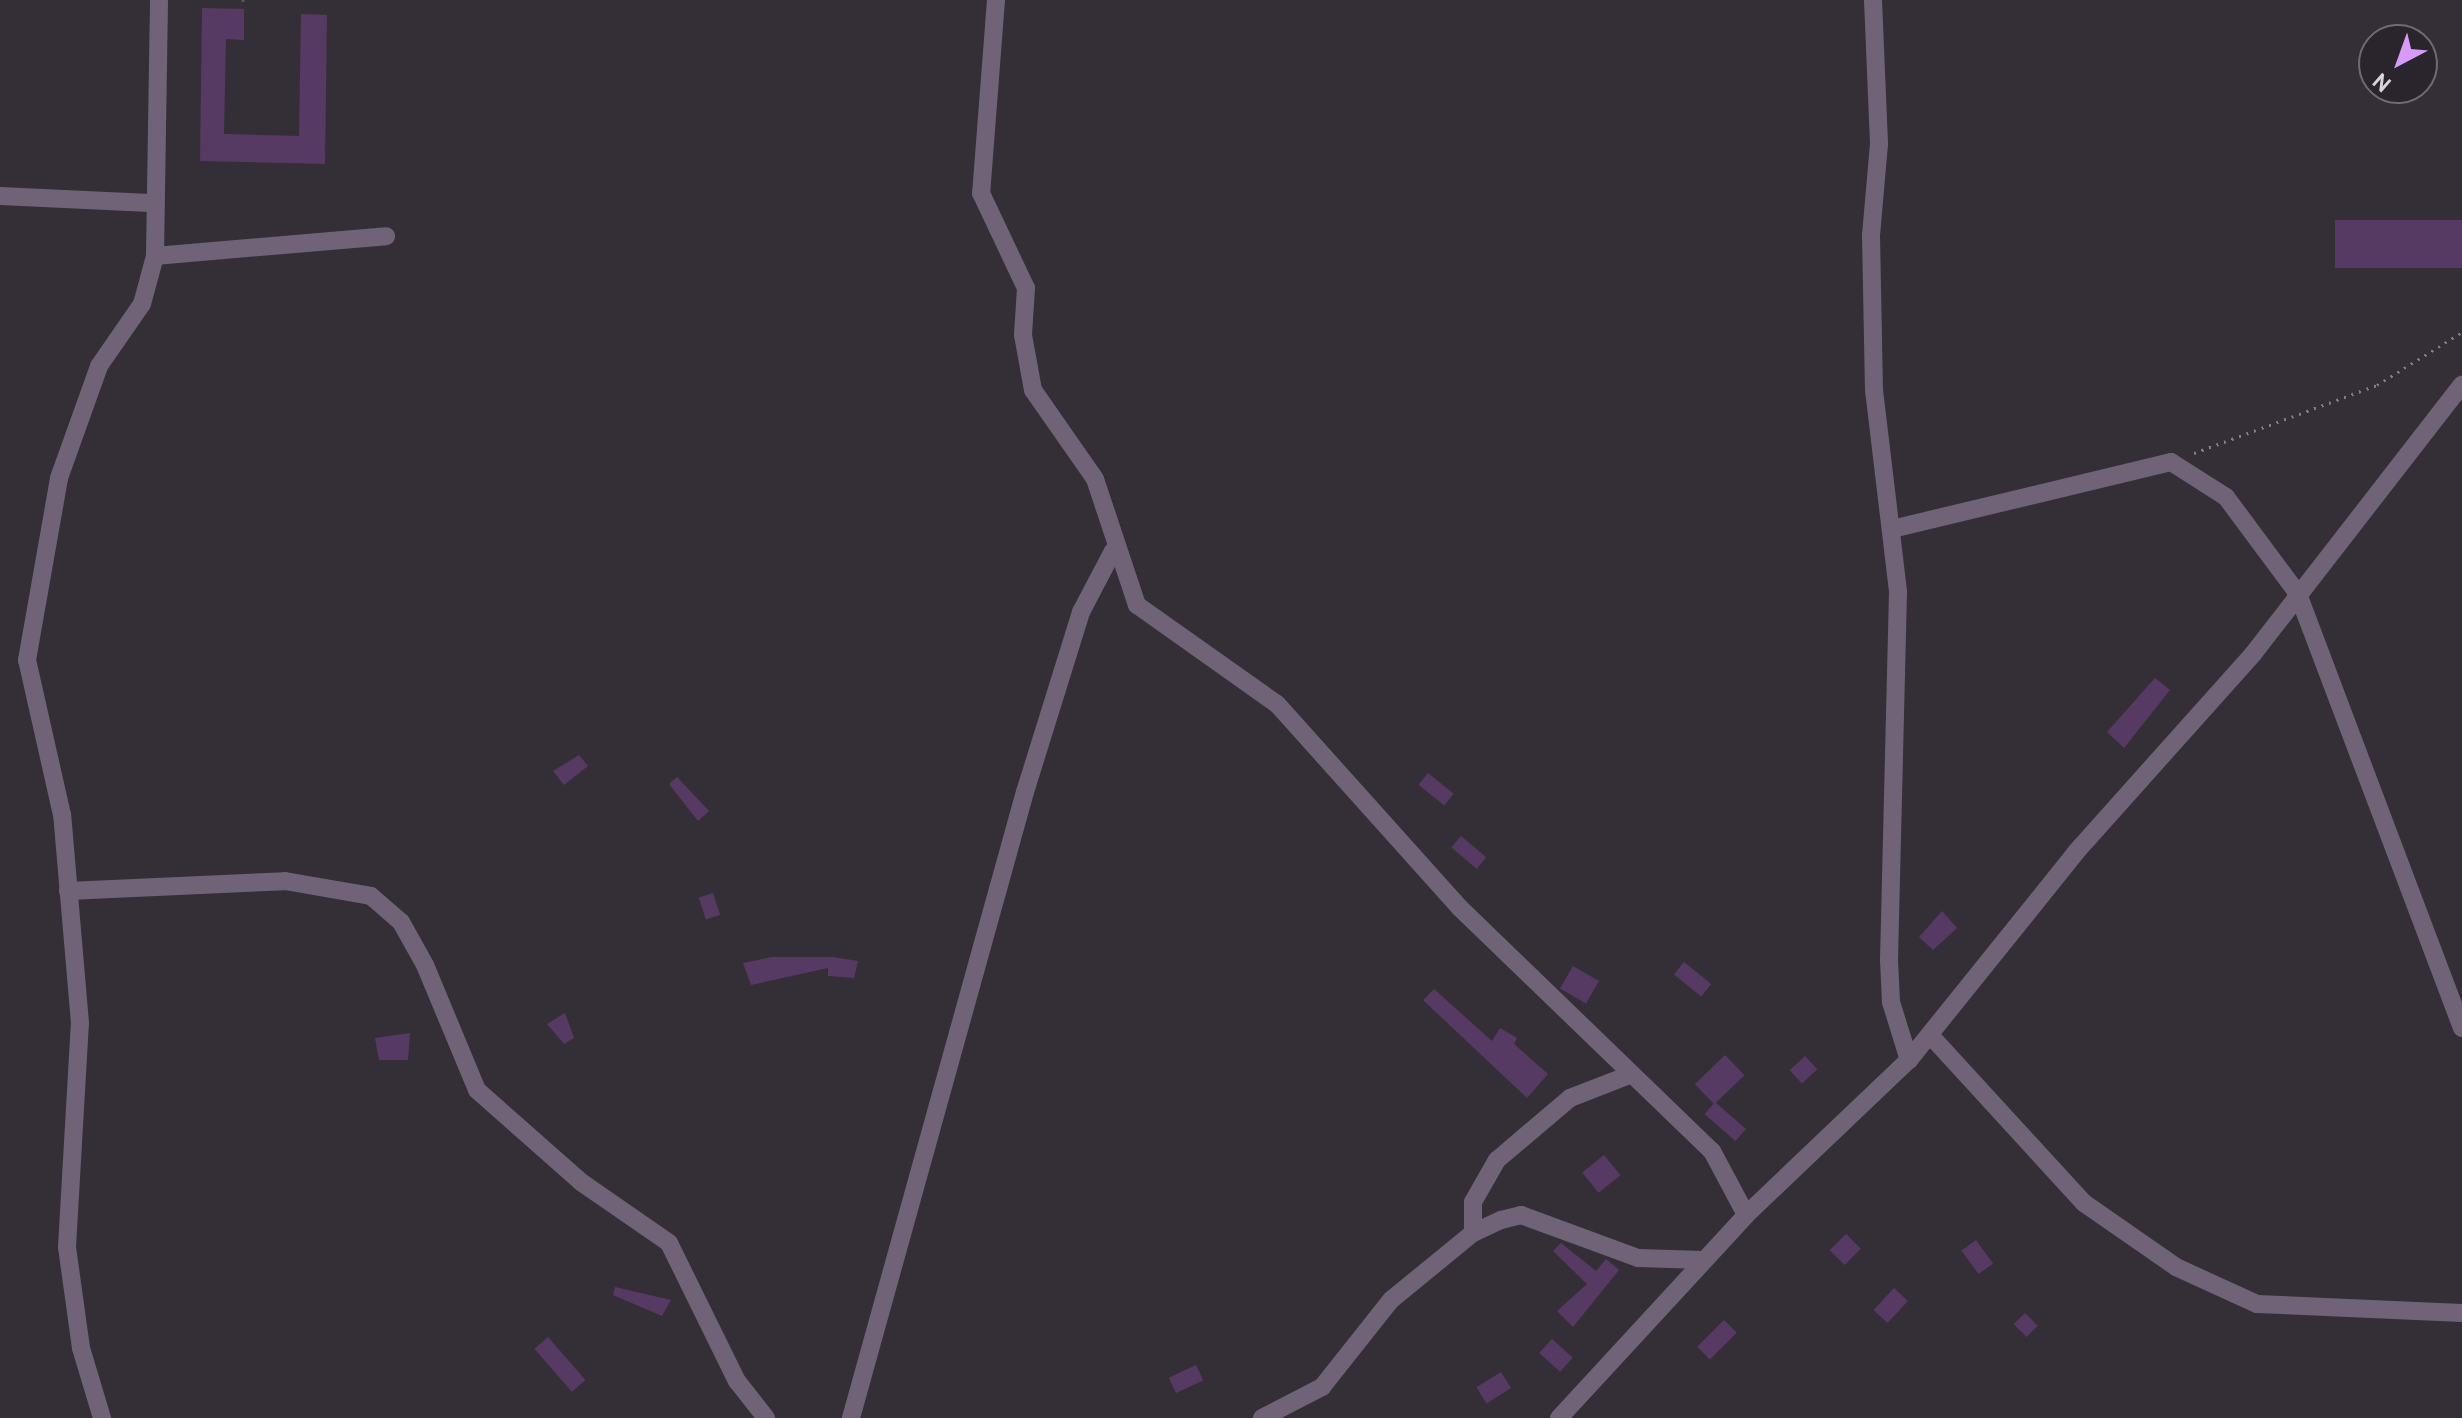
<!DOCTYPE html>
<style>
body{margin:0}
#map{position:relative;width:2462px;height:1418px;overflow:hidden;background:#342f36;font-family:Overpass,sans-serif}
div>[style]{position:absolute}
.building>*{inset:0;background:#573a63;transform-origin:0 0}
.path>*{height:3px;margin-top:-1.5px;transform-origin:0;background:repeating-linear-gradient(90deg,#827e84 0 2px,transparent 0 8px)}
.street>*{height:18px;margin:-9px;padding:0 9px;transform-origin:9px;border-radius:9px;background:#706377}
span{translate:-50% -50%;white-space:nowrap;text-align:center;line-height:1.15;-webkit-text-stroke:6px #2a252c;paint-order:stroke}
.north{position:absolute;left:2358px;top:24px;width:80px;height:80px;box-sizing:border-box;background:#2a252c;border:2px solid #706b72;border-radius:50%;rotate:221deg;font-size:22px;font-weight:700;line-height:32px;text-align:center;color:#d8d5da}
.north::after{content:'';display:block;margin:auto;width:28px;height:36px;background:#d89af8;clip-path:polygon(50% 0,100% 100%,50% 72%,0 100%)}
</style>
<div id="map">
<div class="building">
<i style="clip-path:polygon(202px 8px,244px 9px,244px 40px,226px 39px,224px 134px,299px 136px,301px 14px,327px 15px,325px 164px,200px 161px)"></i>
<i style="left:2462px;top:220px;width:48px;height:127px;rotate:90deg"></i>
<i style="clip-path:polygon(2155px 678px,2170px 690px,2124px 748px,2107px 732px)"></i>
<i style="clip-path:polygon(579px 755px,588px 766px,564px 785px,553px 771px)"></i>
<i style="left:1428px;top:773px;width:33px;height:15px;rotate:39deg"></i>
<i style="clip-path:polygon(677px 777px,709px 811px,698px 821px,669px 784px)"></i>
<i style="left:1461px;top:836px;width:33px;height:15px;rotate:40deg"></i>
<i style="left:713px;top:893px;width:23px;height:15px;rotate:72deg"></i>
<i style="clip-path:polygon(1942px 911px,1957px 928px,1933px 950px,1919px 937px)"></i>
<i style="clip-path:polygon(772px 957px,833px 957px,858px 961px,854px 978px,828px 976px,828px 968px,751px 985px,743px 963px)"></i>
<i style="left:1684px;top:962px;width:35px;height:16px;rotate:39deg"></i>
<i style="left:1573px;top:966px;width:30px;height:26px;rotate:30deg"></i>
<i style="clip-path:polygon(1434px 989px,1492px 1041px,1500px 1028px,1517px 1038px,1514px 1044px,1548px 1074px,1527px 1098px,1423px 1000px)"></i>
<i style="clip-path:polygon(565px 1013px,574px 1038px,564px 1044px,547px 1024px)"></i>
<i style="clip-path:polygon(410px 1033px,408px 1060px,379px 1060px,375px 1038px)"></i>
<i style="left:1725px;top:1055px;width:28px;height:42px;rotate:46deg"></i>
<i style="left:1805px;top:1056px;width:18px;height:21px;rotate:47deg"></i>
<i style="left:1715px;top:1102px;width:41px;height:16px;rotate:41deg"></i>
<i style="left:1604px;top:1155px;width:26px;height:28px;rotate:51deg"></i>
<i style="left:1846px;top:1234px;width:21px;height:23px;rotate:45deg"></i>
<i style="left:1976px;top:1240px;width:29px;height:18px;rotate:54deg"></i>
<i style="clip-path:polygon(1561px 1243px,1596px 1271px,1606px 1259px,1619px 1270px,1573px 1327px,1557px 1311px,1587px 1284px,1553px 1251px)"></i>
<i style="clip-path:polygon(615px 1287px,671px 1300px,662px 1316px,613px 1295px)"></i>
<i style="left:1894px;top:1288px;width:19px;height:30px;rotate:43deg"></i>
<i style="left:2025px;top:1313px;width:18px;height:16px;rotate:45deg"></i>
<i style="left:1724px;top:1320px;width:18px;height:38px;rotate:45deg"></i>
<i style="left:548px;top:1337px;width:57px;height:18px;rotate:49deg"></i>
<i style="left:1552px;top:1339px;width:28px;height:19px;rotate:42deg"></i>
<i style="left:1196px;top:1365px;width:17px;height:30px;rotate:65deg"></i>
<i style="left:1501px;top:1372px;width:19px;height:29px;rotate:58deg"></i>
</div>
<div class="path">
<i style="left:243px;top:0;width:1px;rotate:90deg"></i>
<i style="left:2194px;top:453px;width:195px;rotate:-20.4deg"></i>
<i style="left:2377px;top:385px;width:100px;rotate:-31.9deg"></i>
</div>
<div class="street">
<i style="left:996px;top:0;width:194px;rotate:94.4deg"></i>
<i style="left:981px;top:193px;width:105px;rotate:64.7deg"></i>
<i style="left:1026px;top:288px;width:47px;rotate:93.7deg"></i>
<i style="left:1023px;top:335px;width:56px;rotate:79.7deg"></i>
<i style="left:1033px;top:390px;width:108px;rotate:55.1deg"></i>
<i style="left:1095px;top:479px;width:133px;rotate:71.6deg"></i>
<i style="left:1137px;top:605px;width:171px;rotate:35.3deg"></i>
<i style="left:1277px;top:704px;width:274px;rotate:48.1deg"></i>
<i style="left:1460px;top:908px;width:350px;rotate:44deg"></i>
<i style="left:1712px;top:1151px;width:72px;rotate:62deg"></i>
<i style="left:1873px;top:0;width:144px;rotate:87.6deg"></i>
<i style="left:1879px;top:144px;width:91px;rotate:95deg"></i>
<i style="left:1871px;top:235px;width:155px;rotate:88.9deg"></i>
<i style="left:1874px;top:390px;width:203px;rotate:83.2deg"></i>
<i style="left:1898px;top:592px;width:368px;rotate:91.4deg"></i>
<i style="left:1889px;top:960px;width:42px;rotate:87.3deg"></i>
<i style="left:1891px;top:1002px;width:61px;rotate:72.8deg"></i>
<i style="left:0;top:196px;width:150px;rotate:2.7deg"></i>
<i style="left:155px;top:256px;width:232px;rotate:-4.9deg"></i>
<i style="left:1892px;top:529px;width:287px;rotate:-13.5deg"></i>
<i style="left:2171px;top:462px;width:65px;rotate:32.5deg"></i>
<i style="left:2226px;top:497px;width:121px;rotate:53.4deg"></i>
<i style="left:2298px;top:594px;width:464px;rotate:69.3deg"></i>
<i style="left:68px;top:891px;width:217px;rotate:-2.6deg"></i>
<i style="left:285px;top:881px;width:87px;rotate:9.9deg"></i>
<i style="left:371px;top:896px;width:40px;rotate:41deg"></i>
<i style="left:401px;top:922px;width:49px;rotate:60.8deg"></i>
<i style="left:425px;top:965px;width:135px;rotate:67.4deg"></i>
<i style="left:477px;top:1090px;width:139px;rotate:41.5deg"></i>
<i style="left:581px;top:1182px;width:107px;rotate:34.7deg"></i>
<i style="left:669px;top:1243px;width:154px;rotate:63.8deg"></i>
<i style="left:737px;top:1381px;width:47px;rotate:51.9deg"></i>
<i style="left:1930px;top:1035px;width:228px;rotate:47.5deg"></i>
<i style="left:2084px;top:1203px;width:112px;rotate:34.8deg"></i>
<i style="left:2176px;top:1267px;width:89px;rotate:24.6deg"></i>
<i style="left:2257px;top:1304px;width:205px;rotate:2.5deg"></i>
<i style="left:1473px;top:1233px;width:31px;rotate:-90deg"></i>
<i style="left:1473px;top:1202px;width:48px;rotate:-60.3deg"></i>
<i style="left:1497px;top:1160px;width:96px;rotate:-40.3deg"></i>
<i style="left:1570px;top:1098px;width:66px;rotate:-21.2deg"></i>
<i style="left:102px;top:1418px;width:73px;rotate:-106.7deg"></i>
<i style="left:81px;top:1348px;width:102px;rotate:-97.9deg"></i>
<i style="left:67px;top:1247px;width:224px;rotate:-86.7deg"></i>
<i style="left:80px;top:1023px;width:209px;rotate:-94.9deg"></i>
<i style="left:62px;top:815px;width:159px;rotate:-102.7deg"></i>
<i style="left:27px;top:660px;width:185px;rotate:-80deg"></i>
<i style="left:59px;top:478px;width:119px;rotate:-70.3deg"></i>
<i style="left:99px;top:366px;width:75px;rotate:-55.3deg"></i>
<i style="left:142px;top:304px;width:50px;rotate:-74.8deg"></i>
<i style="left:155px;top:256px;width:256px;rotate:-89.1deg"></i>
<i style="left:851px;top:1418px;width:650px;rotate:-74.47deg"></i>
<i style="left:1025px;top:792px;width:189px;rotate:-72.7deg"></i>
<i style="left:1081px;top:612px;width:69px;rotate:-62.3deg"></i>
<i style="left:1262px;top:1418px;width:68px;rotate:-27.3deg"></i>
<i style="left:1322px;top:1387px;width:111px;rotate:-51.6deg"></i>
<i style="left:1391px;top:1300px;width:106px;rotate:-39.3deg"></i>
<i style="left:1473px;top:1233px;width:31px;rotate:-25deg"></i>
<i style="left:1501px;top:1220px;width:21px;rotate:-14deg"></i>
<i style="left:1521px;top:1215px;width:125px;rotate:20.2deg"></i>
<i style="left:1638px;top:1258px;width:65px;rotate:1.8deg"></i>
<i style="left:1559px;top:1418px;width:276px;rotate:-47.3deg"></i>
<i style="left:1746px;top:1215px;width:225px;rotate:-43.6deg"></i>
<i style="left:1909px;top:1060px;width:267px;rotate:-51.2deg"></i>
<i style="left:2076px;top:852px;width:266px;rotate:-48.2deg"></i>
<i style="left:2253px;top:654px;width:341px;rotate:-52.2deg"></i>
</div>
<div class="north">N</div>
</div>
